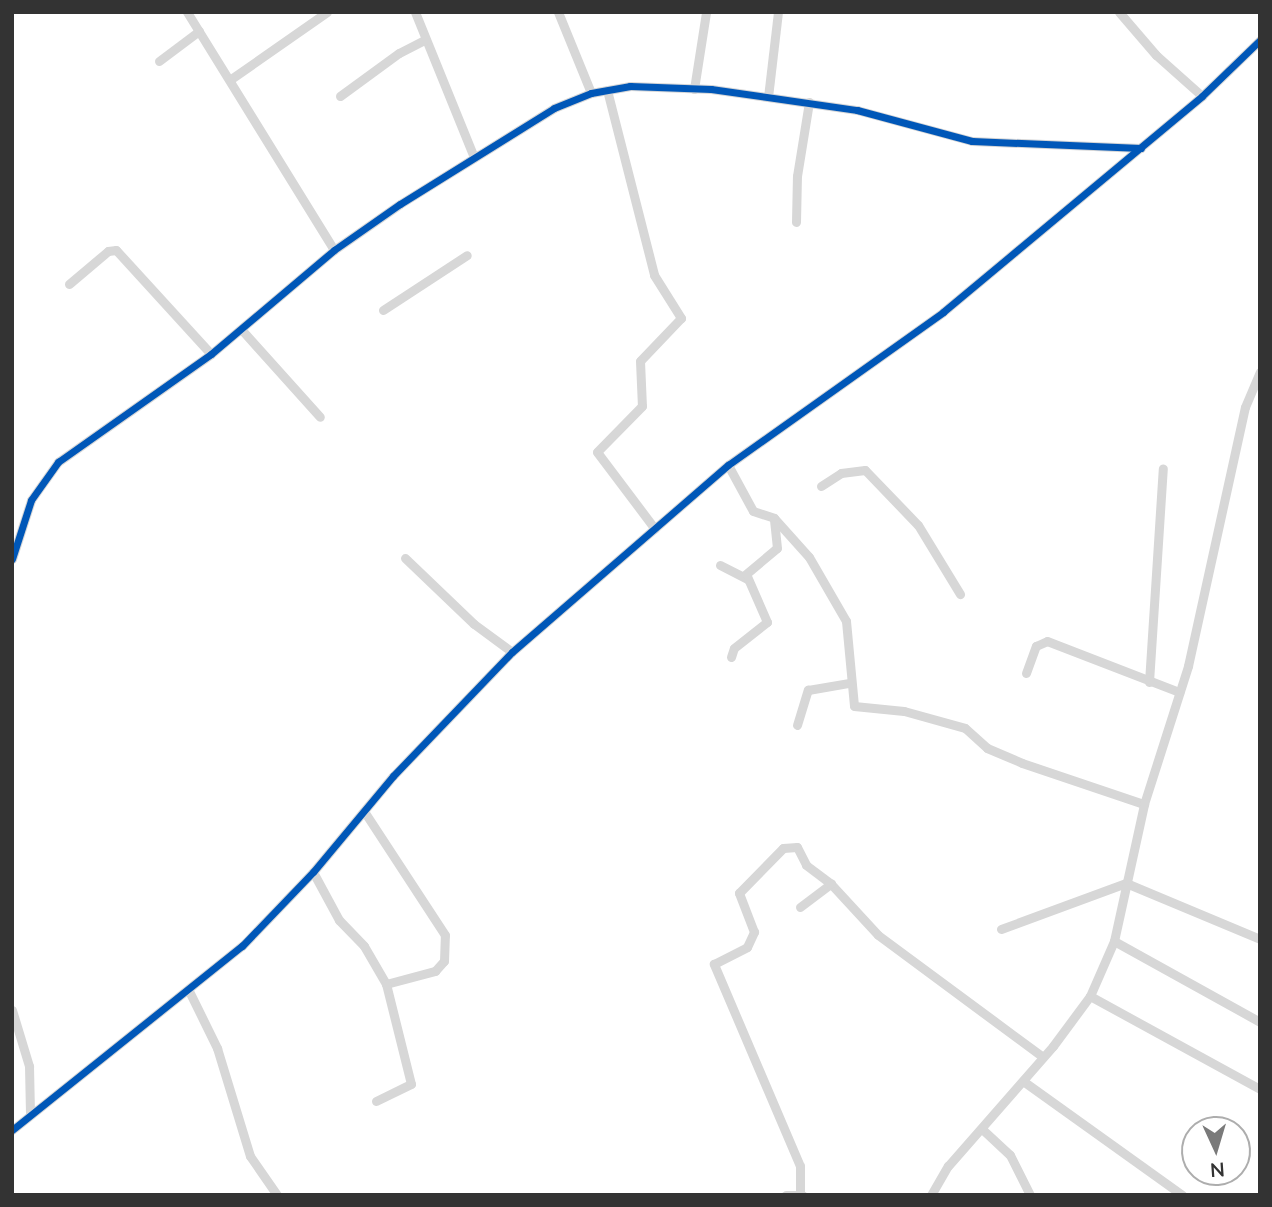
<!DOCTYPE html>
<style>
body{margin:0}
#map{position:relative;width:1272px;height:1207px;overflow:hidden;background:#fff;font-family:Lato,sans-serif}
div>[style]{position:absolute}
.street>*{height:9px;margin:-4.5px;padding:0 4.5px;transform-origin:4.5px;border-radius:4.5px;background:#d7d7d7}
.cycleway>*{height:7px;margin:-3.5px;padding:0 3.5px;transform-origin:3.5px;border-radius:3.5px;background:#0057b8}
span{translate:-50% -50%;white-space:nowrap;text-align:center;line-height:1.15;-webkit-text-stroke:7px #fff;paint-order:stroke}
.frame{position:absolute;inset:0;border:14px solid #333;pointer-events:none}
.north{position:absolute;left:1181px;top:1116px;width:70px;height:70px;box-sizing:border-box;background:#fff;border:2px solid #adadad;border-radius:50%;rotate:176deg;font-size:19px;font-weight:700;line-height:28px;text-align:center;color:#333}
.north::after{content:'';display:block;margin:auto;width:24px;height:32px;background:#7a7a7a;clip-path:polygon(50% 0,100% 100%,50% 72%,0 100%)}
</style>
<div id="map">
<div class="street">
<i style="left:187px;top:12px;width:280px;rotate:58.3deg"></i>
<i style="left:415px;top:12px;width:157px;rotate:67.9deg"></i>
<i style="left:558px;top:12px;width:87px;rotate:67.8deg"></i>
<i style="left:1119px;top:12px;width:57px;rotate:49.3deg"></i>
<i style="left:1156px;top:55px;width:62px;rotate:41.7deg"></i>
<i style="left:159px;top:61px;width:50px;rotate:-36.9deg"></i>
<i style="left:231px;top:79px;width:117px;rotate:-34.9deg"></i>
<i style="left:694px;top:89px;width:78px;rotate:-81.1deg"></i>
<i style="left:607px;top:90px;width:191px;rotate:75.7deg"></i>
<i style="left:654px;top:275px;width:51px;rotate:57.9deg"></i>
<i style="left:681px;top:318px;width:59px;rotate:133.6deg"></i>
<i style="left:640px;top:361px;width:45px;rotate:87.5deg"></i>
<i style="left:642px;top:406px;width:64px;rotate:134.4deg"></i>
<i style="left:597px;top:452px;width:96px;rotate:53deg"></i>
<i style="left:340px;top:96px;width:73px;rotate:-36.1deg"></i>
<i style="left:399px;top:53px;width:29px;rotate:-27deg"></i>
<i style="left:768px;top:97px;width:86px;rotate:-83.3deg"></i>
<i style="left:796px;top:222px;width:46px;rotate:-88.8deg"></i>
<i style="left:797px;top:176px;width:75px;rotate:-80.8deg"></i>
<i style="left:69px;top:284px;width:51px;rotate:-40.2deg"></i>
<i style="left:108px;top:251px;width:8px;rotate:-7deg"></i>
<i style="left:116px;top:250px;width:141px;rotate:47.6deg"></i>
<i style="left:383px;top:310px;width:100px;rotate:-33.2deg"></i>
<i style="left:241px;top:329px;width:118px;rotate:48.1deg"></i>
<i style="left:728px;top:465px;width:52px;rotate:61.5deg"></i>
<i style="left:753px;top:511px;width:22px;rotate:18deg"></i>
<i style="left:774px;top:518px;width:52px;rotate:48.1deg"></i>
<i style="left:809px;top:557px;width:74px;rotate:60deg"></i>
<i style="left:846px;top:621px;width:85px;rotate:84.6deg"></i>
<i style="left:854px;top:706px;width:50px;rotate:5.7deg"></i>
<i style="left:904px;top:711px;width:63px;rotate:15.6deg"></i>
<i style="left:965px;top:728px;width:30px;rotate:42deg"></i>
<i style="left:987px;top:748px;width:38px;rotate:23deg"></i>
<i style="left:1022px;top:763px;width:129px;rotate:18.6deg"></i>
<i style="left:821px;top:486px;width:24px;rotate:-33deg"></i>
<i style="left:841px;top:473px;width:24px;rotate:-7deg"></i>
<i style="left:865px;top:470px;width:76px;rotate:46.1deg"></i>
<i style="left:918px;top:525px;width:81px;rotate:58.7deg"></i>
<i style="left:405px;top:558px;width:95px;rotate:43.7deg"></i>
<i style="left:474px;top:624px;width:47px;rotate:36.4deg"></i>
<i style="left:12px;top:559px;width:62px;rotate:-72.1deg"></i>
<i style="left:31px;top:500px;width:47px;rotate:-54.6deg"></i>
<i style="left:58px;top:462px;width:187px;rotate:-35.2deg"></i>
<i style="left:211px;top:354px;width:161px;rotate:-40.2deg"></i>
<i style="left:334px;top:250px;width:80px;rotate:-34.9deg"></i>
<i style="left:400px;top:204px;width:181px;rotate:-31.9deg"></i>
<i style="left:554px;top:108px;width:40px;rotate:-22deg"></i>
<i style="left:591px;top:93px;width:40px;rotate:-10deg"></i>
<i style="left:630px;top:86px;width:81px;rotate:2.1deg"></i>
<i style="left:711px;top:89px;width:148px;rotate:8.2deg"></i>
<i style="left:857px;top:110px;width:119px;rotate:15.1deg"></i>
<i style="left:972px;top:141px;width:169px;rotate:2.4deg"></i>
<i style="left:720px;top:565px;width:30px;rotate:27deg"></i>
<i style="left:731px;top:657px;width:9px;rotate:-72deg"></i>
<i style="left:734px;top:648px;width:42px;rotate:-38.2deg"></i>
<i style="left:767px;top:622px;width:52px;rotate:-113.6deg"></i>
<i style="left:746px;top:574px;width:40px;rotate:-40deg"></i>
<i style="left:777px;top:548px;width:30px;rotate:-96deg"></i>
<i style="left:1026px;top:673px;width:29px;rotate:-70deg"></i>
<i style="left:1036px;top:646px;width:12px;rotate:-24deg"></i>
<i style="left:1047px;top:641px;width:142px;rotate:21.1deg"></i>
<i style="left:1149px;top:682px;width:214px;rotate:-86.3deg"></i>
<i style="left:797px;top:725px;width:37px;rotate:-73deg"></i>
<i style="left:808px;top:690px;width:42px;rotate:-9.7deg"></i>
<i style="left:313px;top:872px;width:55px;rotate:61.6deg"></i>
<i style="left:339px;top:920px;width:36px;rotate:46deg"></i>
<i style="left:364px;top:946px;width:44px;rotate:59.9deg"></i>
<i style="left:386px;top:984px;width:51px;rotate:-14.9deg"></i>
<i style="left:435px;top:971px;width:13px;rotate:-48deg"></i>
<i style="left:444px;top:961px;width:26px;rotate:-88deg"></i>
<i style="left:445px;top:935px;width:148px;rotate:-123.2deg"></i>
<i style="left:800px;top:907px;width:39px;rotate:-37deg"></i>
<i style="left:831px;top:884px;width:69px;rotate:47.3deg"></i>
<i style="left:878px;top:935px;width:205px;rotate:36.5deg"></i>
<i style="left:1001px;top:929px;width:133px;rotate:-20.2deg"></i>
<i style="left:1126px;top:883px;width:145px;rotate:22.7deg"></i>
<i style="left:1114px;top:941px;width:167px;rotate:29deg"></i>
<i style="left:189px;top:991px;width:64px;rotate:63.8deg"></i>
<i style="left:217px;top:1048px;width:113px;rotate:73deg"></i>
<i style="left:250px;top:1156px;width:47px;rotate:55.3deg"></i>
<i style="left:1090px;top:996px;width:194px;rotate:28.7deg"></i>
<i style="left:12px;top:1010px;width:59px;rotate:73.1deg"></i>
<i style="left:29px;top:1066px;width:47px;rotate:88.8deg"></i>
<i style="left:1023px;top:1081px;width:196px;rotate:35.6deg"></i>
<i style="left:376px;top:1101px;width:39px;rotate:-26deg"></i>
<i style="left:411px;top:1084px;width:103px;rotate:-104deg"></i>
<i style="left:982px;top:1129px;width:38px;rotate:43deg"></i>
<i style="left:1010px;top:1155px;width:45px;rotate:63.4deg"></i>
<i style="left:12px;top:1130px;width:295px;rotate:-38.7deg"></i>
<i style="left:242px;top:946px;width:103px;rotate:-46.2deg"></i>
<i style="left:313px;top:872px;width:125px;rotate:-50.2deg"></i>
<i style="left:393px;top:776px;width:172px;rotate:-46.2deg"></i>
<i style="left:512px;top:652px;width:286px;rotate:-40.9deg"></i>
<i style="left:728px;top:465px;width:264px;rotate:-35.4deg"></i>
<i style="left:943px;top:312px;width:337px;rotate:-39.8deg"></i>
<i style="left:1202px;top:96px;width:81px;rotate:-44deg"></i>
<i style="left:800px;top:1193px;width:27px;rotate:-90deg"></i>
<i style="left:800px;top:1166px;width:220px;rotate:-113.1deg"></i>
<i style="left:714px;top:964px;width:37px;rotate:-27deg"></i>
<i style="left:747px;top:947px;width:17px;rotate:-65deg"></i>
<i style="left:754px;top:932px;width:42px;rotate:-111deg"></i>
<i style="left:739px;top:893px;width:63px;rotate:-45.6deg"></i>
<i style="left:783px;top:848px;width:14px;rotate:-4deg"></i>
<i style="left:797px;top:847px;width:20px;rotate:63deg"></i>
<i style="left:806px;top:865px;width:31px;rotate:37deg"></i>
<i style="left:786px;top:1195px;width:16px"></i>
<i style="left:931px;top:1195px;width:34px;rotate:-60deg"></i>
<i style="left:948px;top:1166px;width:159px;rotate:-48.8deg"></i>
<i style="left:1053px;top:1046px;width:62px;rotate:-53.5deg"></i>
<i style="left:1090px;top:996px;width:60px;rotate:-66.4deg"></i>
<i style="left:1114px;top:941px;width:140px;rotate:-77.6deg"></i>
<i style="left:1144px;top:804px;width:145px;rotate:-72.3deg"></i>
<i style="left:1188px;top:666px;width:265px;rotate:-77.6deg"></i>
<i style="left:1245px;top:407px;width:38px;rotate:-67deg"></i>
</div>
<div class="cycleway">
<i style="left:12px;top:559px;width:62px;rotate:-72.1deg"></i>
<i style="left:31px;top:500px;width:47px;rotate:-54.6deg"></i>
<i style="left:58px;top:462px;width:187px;rotate:-35.2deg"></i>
<i style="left:211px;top:354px;width:161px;rotate:-40.2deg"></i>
<i style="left:334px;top:250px;width:80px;rotate:-34.9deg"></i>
<i style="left:400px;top:204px;width:181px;rotate:-31.9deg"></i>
<i style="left:554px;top:108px;width:40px;rotate:-22deg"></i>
<i style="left:591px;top:93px;width:40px;rotate:-10deg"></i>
<i style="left:630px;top:86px;width:81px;rotate:2.1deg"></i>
<i style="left:711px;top:89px;width:148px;rotate:8.2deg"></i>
<i style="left:857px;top:110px;width:119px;rotate:15.1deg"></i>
<i style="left:972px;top:141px;width:169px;rotate:2.4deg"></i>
<i style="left:12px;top:1130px;width:295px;rotate:-38.7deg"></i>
<i style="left:242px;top:946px;width:103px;rotate:-46.2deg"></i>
<i style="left:313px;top:872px;width:125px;rotate:-50.2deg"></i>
<i style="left:393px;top:776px;width:172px;rotate:-46.2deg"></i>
<i style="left:512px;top:652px;width:286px;rotate:-40.9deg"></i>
<i style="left:728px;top:465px;width:264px;rotate:-35.4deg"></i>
<i style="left:943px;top:312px;width:337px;rotate:-39.8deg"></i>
<i style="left:1202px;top:96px;width:81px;rotate:-44deg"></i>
</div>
<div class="frame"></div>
<div class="north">N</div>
</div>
